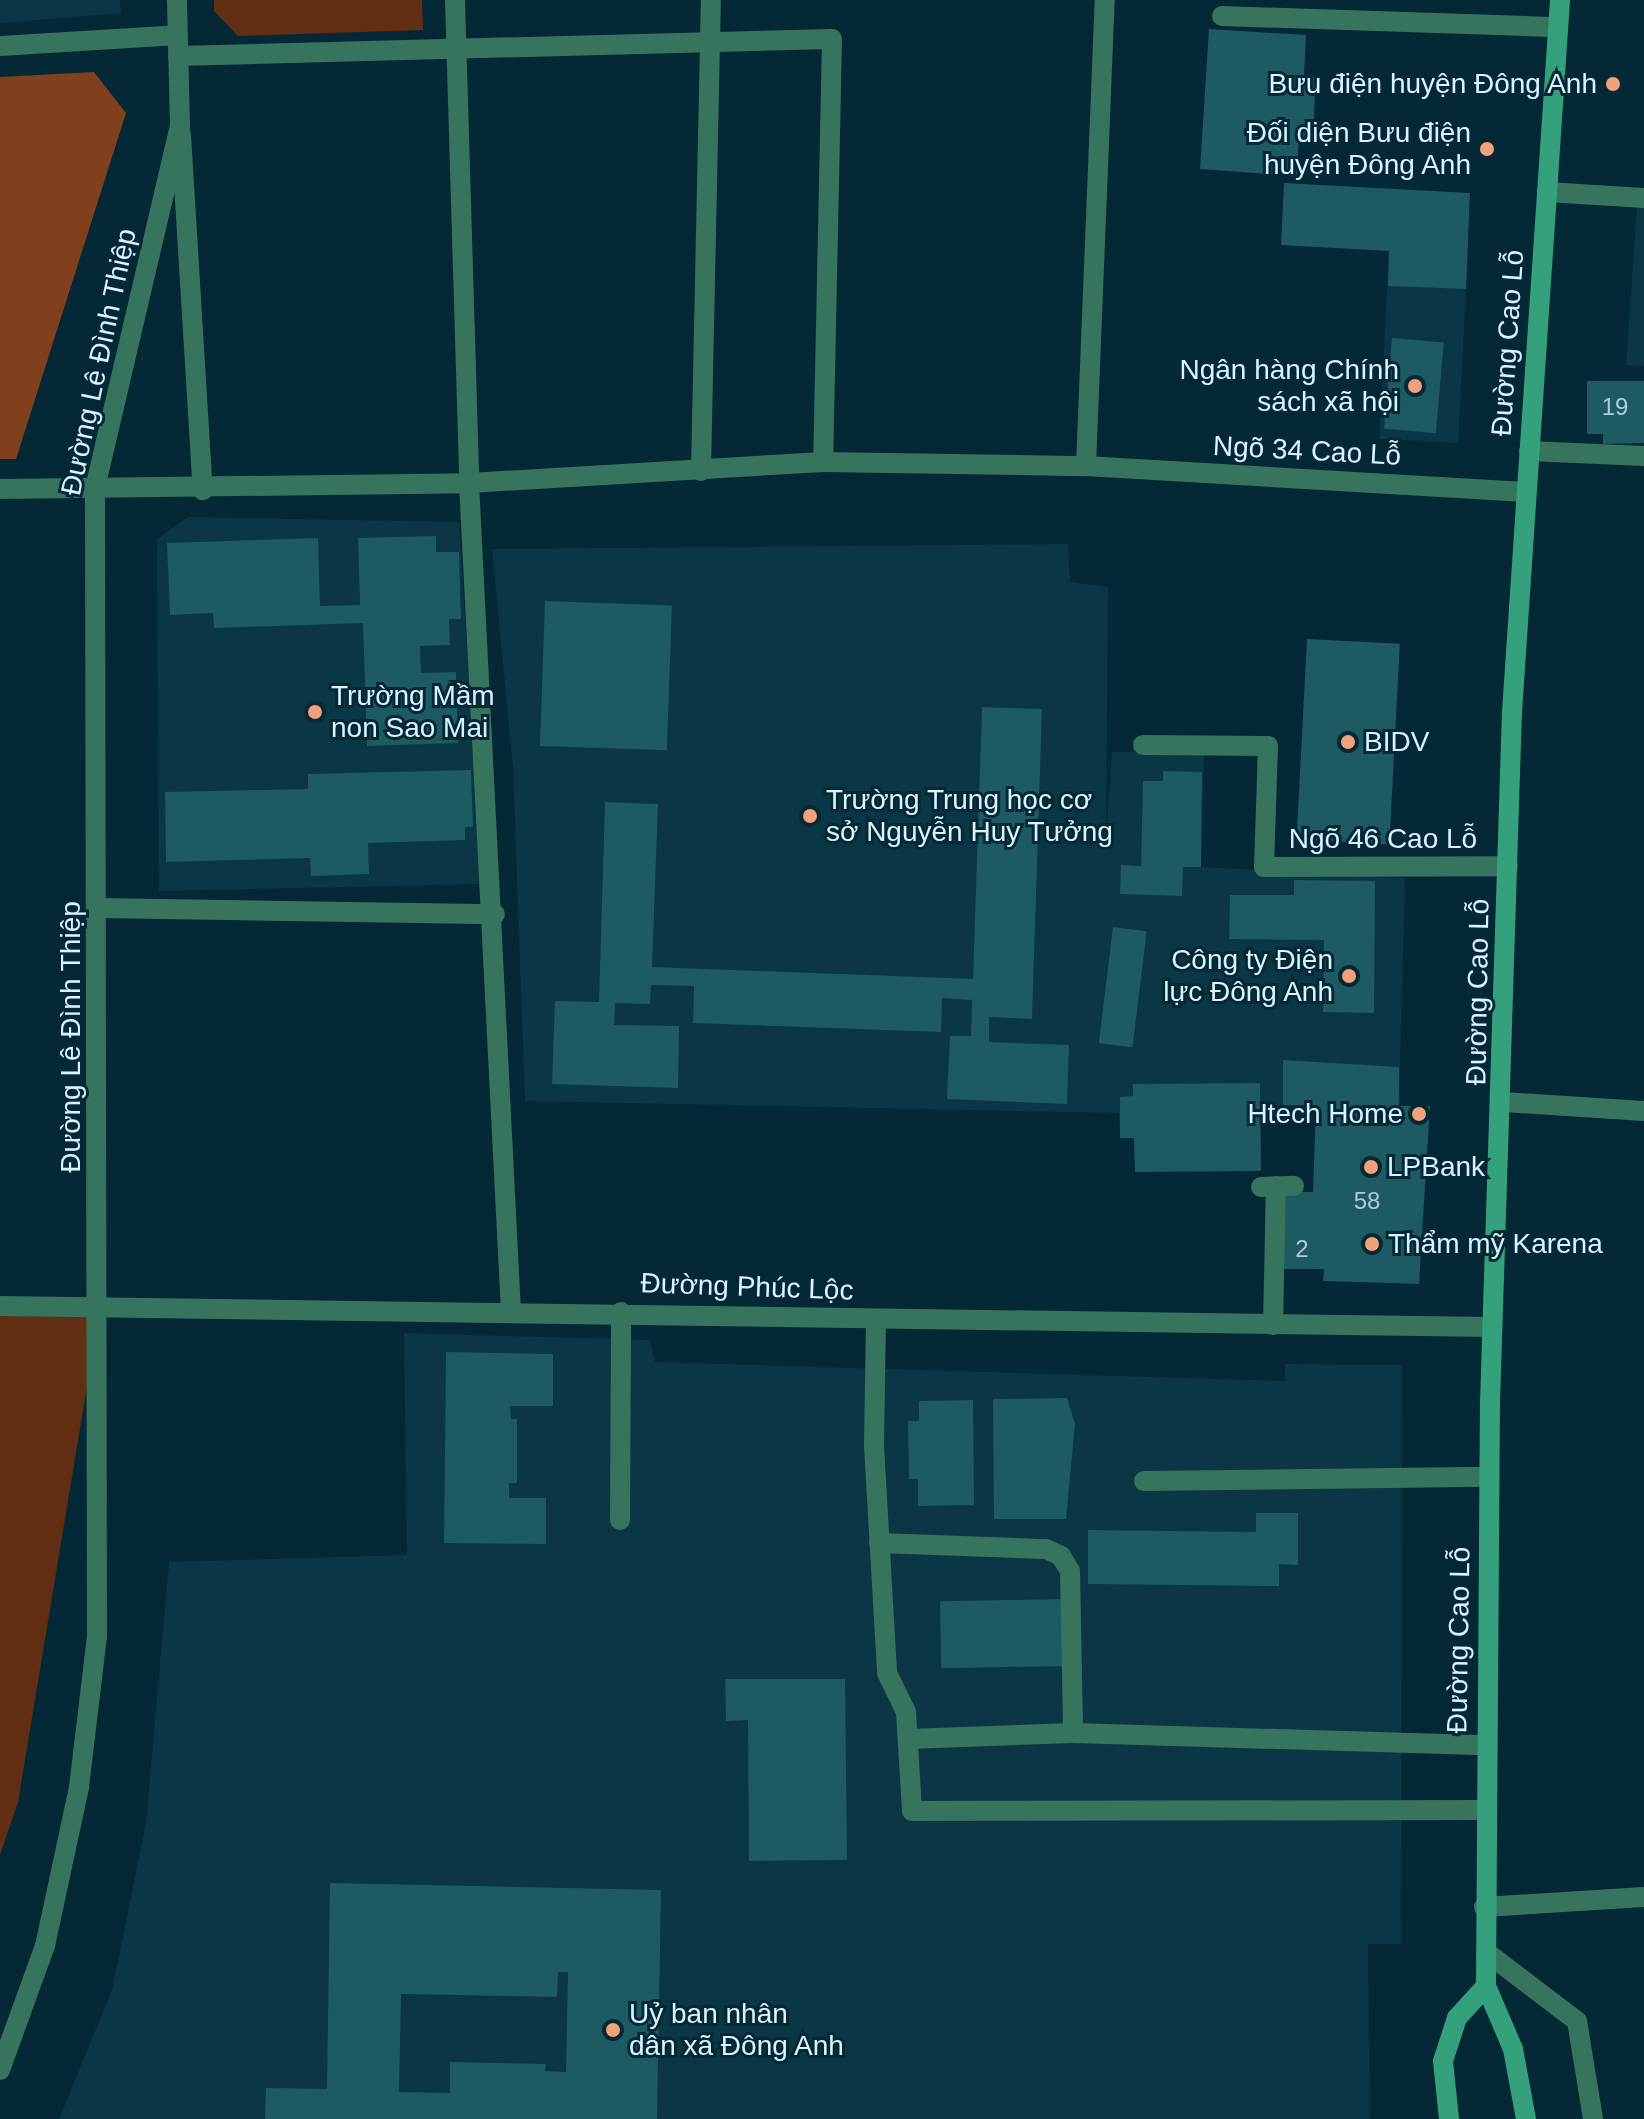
<!DOCTYPE html>
<meta charset="utf-8">
<style>
body{margin:0}
#map{position:relative;width:1644px;height:2119px;overflow:hidden;background:#042835;font-family:Arial,sans-serif}
div>[style]{position:absolute}
.built>*{inset:0;background:#0a3645;transform-origin:0 0}
.green>*{inset:0;background:#622f14}
.forest>*{inset:0;background:#80401e}
.building>*{inset:0;background:#1d5a61;transform-origin:0 0}
.service>*{height:20px;margin:-10px;padding:0 10px;transform-origin:10px;border-radius:10px;background:#36745d}
.minor>*{height:20px;margin:-10px;padding:0 10px;transform-origin:10px;border-radius:10px;background:#36745d}
.tertiary>*{height:20px;margin:-10px;padding:0 10px;transform-origin:10px;border-radius:10px;background:#36745d}
.secondary>*{height:20px;margin:-10px;padding:0 10px;transform-origin:10px;border-radius:10px;background:#35a17c}
.dots>*{width:22px;height:22px;translate:-50% -50%;box-sizing:border-box;border:4px solid #042835;border-radius:50%}
span{translate:-50% -50%;white-space:nowrap;text-align:center;line-height:1.15;-webkit-text-stroke:6px #042835;paint-order:stroke}
.number-label{font-size:24px;color:#abcdd8}
.number-label span{-webkit-text-stroke-width:0}
.poi-label{font-size:28px;color:#daf3ff}
.right{translate:-100% -50%;text-align:right}
.left{translate:0 -50%;text-align:left}
.street-label{font-size:28px;color:#daf3ff}
</style>
<div id="map">
<div class="built">
<i style="clip-path:polygon(0 0,120px 0,121px 13px,0 23px)"></i>
<i style="clip-path:polygon(1637px 206px,1644px 206px,1644px 366px,1626px 365px)"></i>
<i style="left:1389px;top:251px;width:79px;height:188px;rotate:3deg"></i>
<i style="clip-path:polygon(188px 517px,459px 522px,482px 884px,159px 891px,157px 539px)"></i>
<i style="clip-path:polygon(1068px 544px,1070px 582px,1108px 587px,1106px 839px,1112px 752px,1204px 752px,1201px 867px,1405px 878px,1399px 1106px,1261px 1106px,1261px 1171px,1135px 1172px,1134px 1139px,1120px 1138px,1119px 1113px,525px 1101px,513px 768px,492px 549px)"></i>
<i style="clip-path:polygon(404px 1333px,650px 1340px,655px 1362px,1285px 1381px,1285px 1364px,1402px 1365px,1401px 1944px,1368px 1944px,1370px 2119px,59px 2119px,112px 1990px,146px 1823px,169px 1562px,407px 1555px)"></i>
</div>
<div class="green">
<i style="clip-path:polygon(214px 0,422px 0,423px 30px,238px 36px,214px 11px)"></i>
<i style="clip-path:polygon(0 1306px,100px 1308px,18px 1802px,0 1855px)"></i>
</div>
<div class="forest">
<i style="clip-path:polygon(94px 72px,126px 113px,16px 459px,0 459px,0 77px)"></i>
</div>
<div class="building">
<i style="clip-path:polygon(1209px 29px,1306px 35px,1304px 75px,1316px 76px,1313px 137px,1299px 136px,1297px 176px,1200px 169px)"></i>
<i style="clip-path:polygon(1284px 183px,1470px 193px,1466px 289px,1388px 286px,1389px 251px,1281px 245px)"></i>
<i style="left:1392px;top:338px;width:52px;height:91px;rotate:5deg"></i>
<i style="clip-path:polygon(1587px 381px,1644px 381px,1644px 443px,1603px 444px,1603px 434px,1587px 434px)"></i>
<i style="clip-path:polygon(436px 536px,436px 552px,459px 552px,461px 619px,449px 619px,450px 645px,420px 646px,421px 673px,456px 672px,458px 743px,367px 746px,363px 623px,214px 628px,213px 613px,170px 615px,167px 543px,318px 538px,320px 606px,360px 605px,358px 538px)"></i>
<i style="left:545px;top:601px;width:127px;height:145px;rotate:2deg"></i>
<i style="left:1307px;top:639px;width:93px;height:201px;rotate:3deg"></i>
<i style="clip-path:polygon(982px 707px,1042px 709px,1032px 1019px,989px 1017px,989px 1042px,1069px 1045px,1067px 1104px,947px 1099px,950px 1036px,971px 1036px,972px 1000px,942px 998px,941px 1032px,693px 1023px,694px 986px,651px 985px,650px 1004px,615px 1003px,614px 1025px,679px 1026px,678px 1088px,552px 1084px,555px 1001px,599px 1002px,605px 802px,658px 804px,652px 967px,973px 979px)"></i>
<i style="clip-path:polygon(471px 770px,473px 827px,465px 827px,465px 840px,368px 843px,369px 874px,311px 876px,310px 858px,166px 862px,165px 792px,308px 789px,308px 774px)"></i>
<i style="clip-path:polygon(1163px 771px,1202px 772px,1201px 867px,1183px 867px,1182px 896px,1120px 894px,1121px 865px,1141px 866px,1143px 781px,1163px 781px)"></i>
<i style="clip-path:polygon(1294px 880px,1375px 881px,1374px 1013px,1323px 1012px,1324px 940px,1229px 939px,1230px 895px,1294px 895px)"></i>
<i style="left:1113px;top:927px;width:34px;height:117px;rotate:7deg"></i>
<i style="clip-path:polygon(1283px 1060px,1399px 1067px,1399px 1106px,1430px 1106px,1419px 1284px,1323px 1281px,1324px 1269px,1280px 1269px,1280px 1192px,1313px 1192px,1316px 1105px,1283px 1105px)"></i>
<i style="clip-path:polygon(1260px 1083px,1261px 1171px,1135px 1172px,1134px 1138px,1120px 1138px,1120px 1097px,1133px 1096px,1133px 1084px)"></i>
<i style="clip-path:polygon(446px 1352px,553px 1354px,553px 1406px,510px 1406px,511px 1419px,517px 1419px,517px 1483px,509px 1483px,509px 1498px,546px 1498px,546px 1544px,444px 1543px)"></i>
<i style="clip-path:polygon(1067px 1398px,1075px 1424px,1066px 1519px,994px 1519px,993px 1399px)"></i>
<i style="clip-path:polygon(973px 1400px,974px 1505px,918px 1506px,918px 1479px,909px 1479px,908px 1421px,919px 1421px,919px 1401px)"></i>
<i style="clip-path:polygon(1256px 1513px,1298px 1513px,1298px 1565px,1279px 1564px,1279px 1586px,1088px 1584px,1088px 1530px,1256px 1532px)"></i>
<i style="left:1067px;top:1599px;width:67px;height:127px;rotate:89deg"></i>
<i style="clip-path:polygon(725px 1679px,845px 1679px,847px 1860px,749px 1861px,748px 1720px,726px 1721px)"></i>
<i style="clip-path:polygon(evenodd,330px 1883px,661px 1890px,657px 2119px,265px 2119px,266px 2088px,327px 2089px,330px 1883px,558px 1972px,568px 1972px,566px 2072px,545px 2071px,546px 2064px,450px 2062px,450px 2093px,399px 2092px,401px 1994px,557px 1997px,558px 1972px)"></i>
</div>
<div class="service">
<i style="left:1222px;top:16px;width:336px;rotate:1.9deg"></i>
<i style="left:1547px;top:192px;width:97px;rotate:3.5deg"></i>
<i style="left:1143px;top:745px;width:125px;rotate:0.5deg"></i>
<i style="left:1268px;top:746px;width:121px;rotate:91.9deg"></i>
<i style="left:1264px;top:867px;width:244px;rotate:-0.2deg"></i>
<i style="left:1261px;top:1187px;width:33px;rotate:-2deg"></i>
<i style="left:876px;top:1319px;width:127px;rotate:90.9deg"></i>
<i style="left:874px;top:1446px;width:227px;rotate:86.7deg"></i>
<i style="left:887px;top:1673px;width:43px;rotate:64deg"></i>
<i style="left:906px;top:1712px;width:99px;rotate:86.5deg"></i>
<i style="left:912px;top:1811px;width:573px;rotate:-0.1deg"></i>
<i style="left:1273px;top:1325px;width:139px;rotate:-88.8deg"></i>
<i style="left:1144px;top:1481px;width:345px;rotate:-0.7deg"></i>
<i style="left:620px;top:1520px;width:208px;rotate:-89.7deg"></i>
<i style="left:879px;top:1543px;width:167px;rotate:2.1deg"></i>
<i style="left:1046px;top:1549px;width:17px;rotate:25deg"></i>
<i style="left:1061px;top:1556px;width:17px;rotate:59deg"></i>
<i style="left:1070px;top:1571px;width:162px;rotate:88.9deg"></i>
<i style="left:908px;top:1739px;width:165px;rotate:-2.1deg"></i>
<i style="left:1073px;top:1733px;width:413px;rotate:1.7deg"></i>
</div>
<div class="minor">
<i style="left:455px;top:0;width:483px;rotate:88.3deg"></i>
<i style="left:469px;top:483px;width:830px;rotate:87.1deg"></i>
<i style="left:0;top:46px;width:178px;rotate:-3.5deg"></i>
<i style="left:178px;top:56px;width:654px;rotate:-1.49deg"></i>
<i style="left:832px;top:39px;width:423px;rotate:91.2deg"></i>
<i style="left:181px;top:135px;width:356px;rotate:86.5deg"></i>
<i style="left:1529px;top:451px;width:115px;rotate:2.5deg"></i>
<i style="left:1086px;top:466px;width:466px;rotate:-87.7deg"></i>
<i style="left:701px;top:471px;width:471px;rotate:-88.8deg"></i>
<i style="left:0;top:489px;width:469px;rotate:-0.7deg"></i>
<i style="left:469px;top:483px;width:355px;rotate:-3.4deg"></i>
<i style="left:823px;top:462px;width:263px;rotate:0.9deg"></i>
<i style="left:1086px;top:466px;width:440px;rotate:3.4deg"></i>
<i style="left:99px;top:908px;width:396px;rotate:0.9deg"></i>
<i style="left:1504px;top:1102px;width:140px;rotate:3.7deg"></i>
<i style="left:0;top:1306px;width:1492px;rotate:0.81deg"></i>
<i style="left:1484px;top:1907px;width:160px;rotate:-3.6deg"></i>
<i style="left:1486px;top:1952px;width:114px;rotate:37.2deg"></i>
<i style="left:1577px;top:2021px;width:99px;rotate:80.7deg"></i>
</div>
<div class="tertiary">
<i style="left:0;top:2070px;width:132px;rotate:-70.1deg"></i>
<i style="left:45px;top:1946px;width:163px;rotate:-77.9deg"></i>
<i style="left:79px;top:1787px;width:151px;rotate:-83.2deg"></i>
<i style="left:97px;top:1637px;width:1149px;rotate:-90.1deg"></i>
<i style="left:95px;top:488px;width:373px;rotate:-76.8deg"></i>
<i style="left:180px;top:125px;width:125px;rotate:-91.4deg"></i>
</div>
<div class="secondary">
<i style="left:1449px;top:2119px;width:58px;rotate:-95.9deg"></i>
<i style="left:1443px;top:2061px;width:45px;rotate:-72deg"></i>
<i style="left:1457px;top:2018px;width:43px;rotate:-47.8deg"></i>
<i style="left:1526px;top:2119px;width:71px;rotate:-100.5deg"></i>
<i style="left:1513px;top:2049px;width:69px;rotate:-113.2deg"></i>
<i style="left:1486px;top:1986px;width:583px;rotate:-89.61deg"></i>
<i style="left:1490px;top:1403px;width:691px;rotate:-88.18deg"></i>
<i style="left:1512px;top:712px;width:714px;rotate:-86.14deg"></i>
</div>
<div class="dots">
<i style="left:1613px;top:84px;background:#f1a17b"></i>
<i style="left:1487px;top:149px;background:#f1a17b"></i>
<i style="left:1415px;top:386px;background:#f1a17b"></i>
<i style="left:315px;top:712px;background:#f1a17b"></i>
<i style="left:1348px;top:742px;background:#f1a17b"></i>
<i style="left:810px;top:816px;background:#f1a17b"></i>
<i style="left:1349px;top:976px;background:#f1a17b"></i>
<i style="left:1419px;top:1114px;background:#f1a17b"></i>
<i style="left:1371px;top:1167px;background:#f1a17b"></i>
<i style="left:1372px;top:1244px;background:#f1a17b"></i>
<i style="left:613px;top:2030px;background:#f1a17b"></i>
</div>
<div class="number-label">
<span style="left:1615px;top:407px">19</span>
<span style="left:1367px;top:1201px">58</span>
<span style="left:1302px;top:1249px">2</span>
</div>
<div class="poi-label">
<span class="right" style="left:1597px;top:84px">Bưu điện huyện Đông Anh</span>
<span class="right" style="left:1471px;top:149px">Đối diện Bưu điện<br>huyện Đông Anh</span>
<span class="right" style="left:1399px;top:386px">Ngân hàng Chính<br>sách xã hội</span>
<span class="left" style="left:331px;top:712px">Trường Mầm<br>non Sao Mai</span>
<span class="left" style="left:1364px;top:742px">BIDV</span>
<span class="left" style="left:826px;top:816px">Trường Trung học cơ<br>sở Nguyễn Huy Tưởng</span>
<span class="right" style="left:1333px;top:976px">Công ty Điện<br>lực Đông Anh</span>
<span class="right" style="left:1403px;top:1114px">Htech Home</span>
<span class="left" style="left:1387px;top:1167px">LPBank</span>
<span class="left" style="left:1388px;top:1244px">Thẩm mỹ Karena</span>
<span class="left" style="left:629px;top:2030px">Uỷ ban nhân<br>dân xã Đông Anh</span>
</div>
<div class="street-label">
<span style="left:1508px;top:343px;rotate:-86deg">Đường Cao Lỗ</span>
<span style="left:99px;top:362px;rotate:-78deg">Đường Lê Đình Thiệp</span>
<span style="left:1307px;top:451px;rotate:3deg">Ngõ 34 Cao Lỗ</span>
<span style="left:1383px;top:839px">Ngõ 46 Cao Lỗ</span>
<span style="left:1478px;top:992px;rotate:-89deg">Đường Cao Lỗ</span>
<span style="left:71px;top:1037px;rotate:-90deg">Đường Lê Đình Thiệp</span>
<span style="left:747px;top:1287px;rotate:2deg">Đường Phúc Lộc</span>
<span style="left:1459px;top:1640px;rotate:-89deg">Đường Cao Lỗ</span>
</div>
</div>
